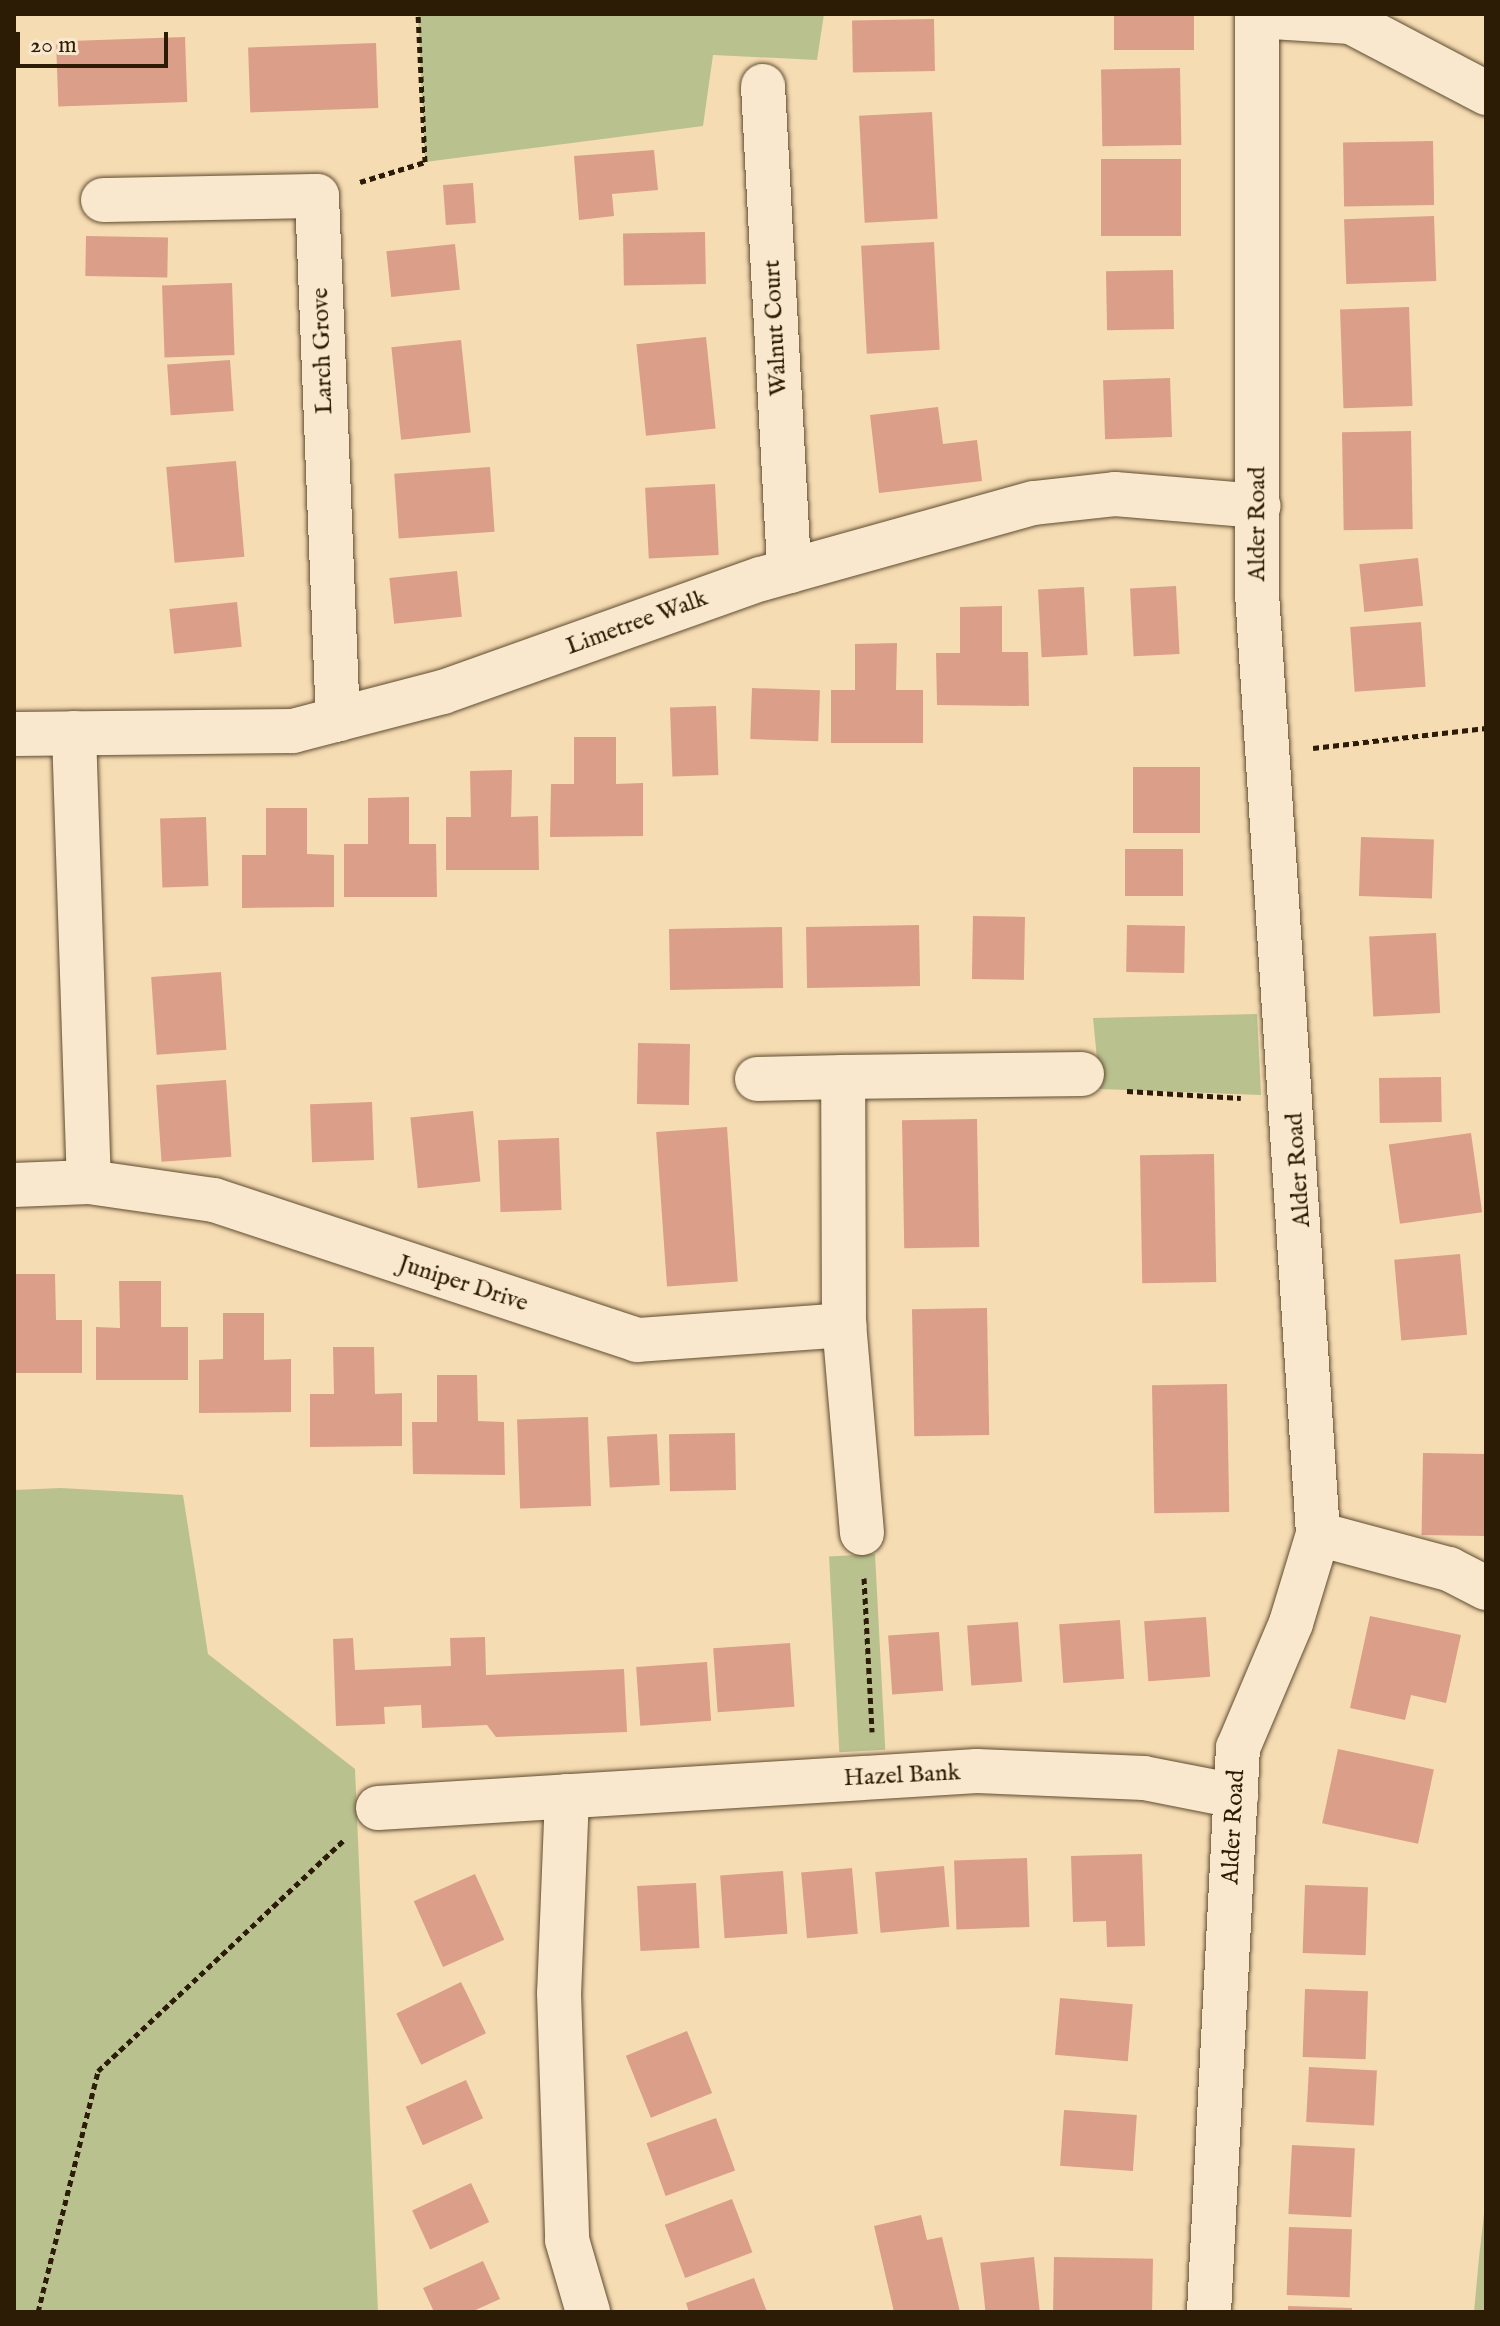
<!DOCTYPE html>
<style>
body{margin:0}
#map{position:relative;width:1500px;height:2326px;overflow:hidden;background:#f6dcb3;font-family:"IM FELL English",serif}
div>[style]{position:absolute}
.green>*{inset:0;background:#b9c18f;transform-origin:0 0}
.building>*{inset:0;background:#db9e89;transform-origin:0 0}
.path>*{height:5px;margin-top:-2.5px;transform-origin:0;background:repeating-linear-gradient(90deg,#2d1c05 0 6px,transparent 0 10px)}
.roads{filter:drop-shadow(0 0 2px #5f4c30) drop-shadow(0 0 2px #5f4c30)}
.minor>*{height:44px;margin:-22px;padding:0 22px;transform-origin:22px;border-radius:22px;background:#f9e8ce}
span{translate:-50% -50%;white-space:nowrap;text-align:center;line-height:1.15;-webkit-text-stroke:8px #f9e8ce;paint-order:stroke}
.street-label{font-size:24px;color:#2d1c05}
.frame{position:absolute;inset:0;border:16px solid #2d1c05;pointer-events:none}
.scale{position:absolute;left:16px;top:32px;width:152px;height:36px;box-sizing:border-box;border:4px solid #2d1c05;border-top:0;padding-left:10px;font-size:24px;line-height:28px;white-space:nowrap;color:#2d1c05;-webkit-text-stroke:6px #f9e8ce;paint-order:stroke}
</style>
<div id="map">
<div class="green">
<i style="clip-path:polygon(418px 14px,824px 14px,817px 60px,713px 55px,703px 126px,425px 162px)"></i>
<i style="clip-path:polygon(1257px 1014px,1261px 1095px,1100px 1089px,1093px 1018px)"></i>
<i style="clip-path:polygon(61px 1488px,183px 1495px,208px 1654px,355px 1769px,378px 2312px,14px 2312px,14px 1490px)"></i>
<i style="left:875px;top:1554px;width:196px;height:46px;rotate:87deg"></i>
<i style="clip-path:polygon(1486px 2196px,1486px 2312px,1474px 2312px,1479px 2258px)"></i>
</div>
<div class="building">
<i style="left:1114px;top:14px;width:80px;height:36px"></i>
<i style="left:934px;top:19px;width:52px;height:82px;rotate:89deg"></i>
<i style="left:185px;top:37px;width:65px;height:129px;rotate:88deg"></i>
<i style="left:376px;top:43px;width:65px;height:128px;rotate:88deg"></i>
<i style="left:1180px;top:68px;width:77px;height:79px;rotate:89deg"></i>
<i style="left:932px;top:112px;width:107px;height:73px;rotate:87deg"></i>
<i style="left:1433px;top:141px;width:64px;height:90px;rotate:89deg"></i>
<i style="clip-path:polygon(654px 150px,658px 190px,612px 194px,614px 216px,579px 220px,574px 156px)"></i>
<i style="left:1101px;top:159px;width:80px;height:77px"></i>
<i style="left:473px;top:183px;width:40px;height:30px;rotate:86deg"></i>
<i style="left:1434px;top:216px;width:65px;height:90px;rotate:88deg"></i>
<i style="left:705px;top:232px;width:52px;height:82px;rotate:89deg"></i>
<i style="left:86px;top:236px;width:82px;height:40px;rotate:1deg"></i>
<i style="left:934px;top:242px;width:108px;height:73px;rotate:87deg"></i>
<i style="left:455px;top:244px;width:46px;height:69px;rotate:84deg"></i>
<i style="left:1173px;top:270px;width:59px;height:67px;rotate:89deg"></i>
<i style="left:232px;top:283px;width:72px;height:70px;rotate:88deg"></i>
<i style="left:1409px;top:307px;width:99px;height:69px;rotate:88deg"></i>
<i style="left:706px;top:337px;width:92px;height:70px;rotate:84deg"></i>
<i style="left:461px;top:340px;width:93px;height:70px;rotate:84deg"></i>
<i style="left:230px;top:360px;width:51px;height:63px;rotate:86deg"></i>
<i style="left:1170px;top:378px;width:59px;height:67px;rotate:88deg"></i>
<i style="clip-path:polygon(938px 407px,943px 444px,977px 440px,982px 481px,879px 493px,870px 415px)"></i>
<i style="left:1411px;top:431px;width:98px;height:69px;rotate:89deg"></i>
<i style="left:236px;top:461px;width:96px;height:70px;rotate:85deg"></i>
<i style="left:490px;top:467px;width:65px;height:96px;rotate:86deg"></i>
<i style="left:715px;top:484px;width:71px;height:70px;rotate:87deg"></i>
<i style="left:1418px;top:558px;width:48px;height:59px;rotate:84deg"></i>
<i style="left:457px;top:571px;width:46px;height:68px;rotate:84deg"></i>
<i style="left:1176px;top:586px;width:68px;height:46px;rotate:87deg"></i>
<i style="left:1084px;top:587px;width:68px;height:46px;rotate:87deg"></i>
<i style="left:237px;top:602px;width:45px;height:68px;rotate:84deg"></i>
<i style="clip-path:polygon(1002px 606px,1002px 652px,1028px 652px,1029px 706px,937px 705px,936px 653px,960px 653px,960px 607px)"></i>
<i style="left:1421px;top:622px;width:65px;height:71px;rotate:86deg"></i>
<i style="clip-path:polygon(897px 643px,896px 690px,923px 690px,923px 743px,831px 743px,831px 690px,855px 690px,855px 644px)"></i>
<i style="left:752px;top:688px;width:68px;height:51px;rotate:2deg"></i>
<i style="left:716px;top:706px;width:69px;height:46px;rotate:88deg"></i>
<i style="clip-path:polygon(574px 737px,616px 737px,616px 784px,643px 783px,643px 836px,550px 837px,551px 784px,574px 784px)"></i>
<i style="left:1133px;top:767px;width:67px;height:66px"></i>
<i style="clip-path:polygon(512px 770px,511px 817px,538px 816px,539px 870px,446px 870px,446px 817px,471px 817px,470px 771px)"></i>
<i style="clip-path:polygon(409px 797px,409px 844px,436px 844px,437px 897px,344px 897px,344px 844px,368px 844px,368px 798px)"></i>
<i style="clip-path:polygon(266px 808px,307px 808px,307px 854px,334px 855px,334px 907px,242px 908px,242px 855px,266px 855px)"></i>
<i style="left:206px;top:817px;width:69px;height:46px;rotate:88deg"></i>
<i style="left:1361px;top:837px;width:73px;height:59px;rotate:2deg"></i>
<i style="left:1125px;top:849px;width:58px;height:47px"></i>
<i style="left:973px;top:916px;width:52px;height:63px;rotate:1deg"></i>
<i style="left:919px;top:925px;width:61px;height:113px;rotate:89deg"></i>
<i style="left:1127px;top:925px;width:58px;height:47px;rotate:1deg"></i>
<i style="left:782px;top:927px;width:61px;height:113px;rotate:89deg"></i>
<i style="left:1436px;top:933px;width:80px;height:67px;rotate:87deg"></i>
<i style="left:221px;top:972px;width:78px;height:70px;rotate:86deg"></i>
<i style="left:638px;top:1043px;width:52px;height:61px;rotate:1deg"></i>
<i style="left:1441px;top:1077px;width:45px;height:62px;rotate:89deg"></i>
<i style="left:226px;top:1080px;width:77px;height:70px;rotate:86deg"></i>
<i style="left:372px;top:1102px;width:58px;height:62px;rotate:88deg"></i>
<i style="left:473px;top:1111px;width:71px;height:63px;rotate:84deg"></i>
<i style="left:977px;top:1119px;width:128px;height:75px;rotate:89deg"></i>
<i style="left:727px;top:1127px;width:155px;height:71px;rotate:86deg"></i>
<i style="left:1471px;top:1133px;width:80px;height:83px;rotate:82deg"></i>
<i style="left:559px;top:1138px;width:72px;height:61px;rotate:88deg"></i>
<i style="left:1214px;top:1154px;width:128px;height:74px;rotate:89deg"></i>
<i style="left:1460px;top:1254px;width:81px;height:66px;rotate:85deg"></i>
<i style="clip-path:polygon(14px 1274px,55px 1274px,56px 1320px,82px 1320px,82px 1373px,14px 1373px)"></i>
<i style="clip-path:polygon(119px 1281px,161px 1281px,161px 1327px,188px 1327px,188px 1380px,96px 1380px,96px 1327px,120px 1328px)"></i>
<i style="left:987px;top:1308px;width:127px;height:75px;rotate:89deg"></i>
<i style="clip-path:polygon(223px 1313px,264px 1313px,264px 1360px,291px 1359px,291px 1412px,199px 1413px,199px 1360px,223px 1359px)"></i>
<i style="clip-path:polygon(333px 1347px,374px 1347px,375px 1394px,402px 1393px,402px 1446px,310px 1447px,310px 1394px,334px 1394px)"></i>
<i style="clip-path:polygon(437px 1375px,477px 1375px,478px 1421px,504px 1422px,505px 1475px,413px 1474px,412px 1422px,437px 1422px)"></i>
<i style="left:1227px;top:1384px;width:128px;height:75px;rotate:89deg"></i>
<i style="left:588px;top:1417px;width:89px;height:71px;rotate:88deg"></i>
<i style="left:735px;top:1433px;width:57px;height:66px;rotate:89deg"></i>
<i style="left:657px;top:1434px;width:51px;height:50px;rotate:87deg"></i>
<i style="left:1423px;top:1453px;width:63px;height:82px;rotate:1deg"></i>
<i style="clip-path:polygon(1370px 1616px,1461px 1635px,1446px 1703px,1411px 1695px,1405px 1720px,1350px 1708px)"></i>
<i style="left:1206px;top:1617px;width:60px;height:62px;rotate:86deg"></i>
<i style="left:1120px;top:1620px;width:59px;height:61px;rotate:86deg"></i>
<i style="left:1018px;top:1622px;width:60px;height:51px;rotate:86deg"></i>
<i style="left:939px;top:1632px;width:59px;height:51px;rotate:86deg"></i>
<i style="clip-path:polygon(485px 1637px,486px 1675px,624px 1669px,627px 1732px,496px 1737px,487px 1725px,422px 1728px,421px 1705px,384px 1707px,385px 1724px,336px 1726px,333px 1639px,353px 1638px,355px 1670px,451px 1666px,450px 1638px)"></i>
<i style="left:790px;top:1643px;width:64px;height:77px;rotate:86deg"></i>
<i style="left:707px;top:1662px;width:59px;height:71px;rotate:86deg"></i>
<i style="left:1338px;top:1749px;width:98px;height:76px;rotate:12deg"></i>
<i style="clip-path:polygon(1142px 1854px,1145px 1946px,1107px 1947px,1106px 1921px,1073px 1922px,1071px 1856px)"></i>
<i style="left:1027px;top:1858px;width:69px;height:73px;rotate:88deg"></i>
<i style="left:944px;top:1866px;width:61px;height:69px;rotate:85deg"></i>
<i style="left:852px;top:1868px;width:66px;height:51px;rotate:85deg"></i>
<i style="left:783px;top:1871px;width:63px;height:63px;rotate:86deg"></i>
<i style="left:475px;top:1874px;width:72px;height:67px;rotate:66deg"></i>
<i style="left:696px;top:1883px;width:65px;height:59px;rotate:87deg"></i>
<i style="left:1305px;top:1885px;width:63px;height:68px;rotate:2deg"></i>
<i style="left:461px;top:1982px;width:57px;height:72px;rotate:64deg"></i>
<i style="left:1305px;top:1989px;width:63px;height:68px;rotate:2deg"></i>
<i style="left:1060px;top:1998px;width:73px;height:57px;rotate:5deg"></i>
<i style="left:687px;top:2031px;width:67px;height:66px;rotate:68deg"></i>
<i style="left:1309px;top:2067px;width:68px;height:55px;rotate:3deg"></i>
<i style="left:466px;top:2080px;width:42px;height:66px;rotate:66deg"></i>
<i style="left:1064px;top:2110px;width:73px;height:56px;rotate:4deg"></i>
<i style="left:716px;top:2118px;width:56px;height:74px;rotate:70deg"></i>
<i style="left:1292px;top:2145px;width:63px;height:69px;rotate:3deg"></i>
<i style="left:471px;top:2183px;width:43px;height:65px;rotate:65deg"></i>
<i style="left:732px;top:2199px;width:57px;height:72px;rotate:69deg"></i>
<i style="clip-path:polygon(921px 2215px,927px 2240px,942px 2237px,960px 2312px,894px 2312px,874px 2226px)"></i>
<i style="left:1289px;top:2227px;width:63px;height:68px;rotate:2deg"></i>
<i style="left:1034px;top:2257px;width:54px;height:54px;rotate:84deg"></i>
<i style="left:1054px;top:2257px;width:99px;height:55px;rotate:1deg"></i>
<i style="clip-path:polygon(483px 2261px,500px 2299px,471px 2312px,434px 2312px,423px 2288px)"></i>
<i style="clip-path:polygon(754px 2278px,767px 2312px,689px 2312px,686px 2303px)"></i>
<i style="clip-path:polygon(1288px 2306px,1352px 2308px,1352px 2312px,1288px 2312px)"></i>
</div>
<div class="path">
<i style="left:360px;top:182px;width:68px;rotate:-17.1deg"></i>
<i style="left:425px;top:162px;width:148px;rotate:-92.7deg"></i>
<i style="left:1313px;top:748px;width:174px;rotate:-6.6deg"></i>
<i style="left:1127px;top:1091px;width:114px;rotate:3.5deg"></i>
<i style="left:864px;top:1578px;width:154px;rotate:87deg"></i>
<i style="left:38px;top:2312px;width:248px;rotate:-76deg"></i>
<i style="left:98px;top:2071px;width:339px;rotate:-43.2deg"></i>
</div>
<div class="roads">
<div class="minor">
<i style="left:1257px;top:16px;width:94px;rotate:3.7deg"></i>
<i style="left:1351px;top:22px;width:153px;rotate:27.7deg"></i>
<i style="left:763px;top:86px;width:486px;rotate:86.9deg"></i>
<i style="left:103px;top:200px;width:214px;rotate:-1.1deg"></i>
<i style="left:317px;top:196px;width:524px;rotate:87.71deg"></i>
<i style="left:74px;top:733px;width:449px;rotate:88.1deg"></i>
<i style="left:14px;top:734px;width:279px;rotate:-0.6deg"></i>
<i style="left:293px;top:731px;width:155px;rotate:-14.6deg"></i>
<i style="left:443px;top:692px;width:337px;rotate:-19.6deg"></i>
<i style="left:761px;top:579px;width:283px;rotate:-15.6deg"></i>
<i style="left:1034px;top:503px;width:81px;rotate:-6.3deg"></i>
<i style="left:1115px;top:494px;width:144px;rotate:4.8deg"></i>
<i style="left:757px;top:1079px;width:86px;rotate:-1.3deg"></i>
<i style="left:14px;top:1185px;width:75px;rotate:-2.3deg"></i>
<i style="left:89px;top:1182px;width:126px;rotate:8.2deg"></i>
<i style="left:214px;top:1200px;width:446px;rotate:18.3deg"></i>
<i style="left:637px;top:1340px;width:208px;rotate:-4.1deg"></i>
<i style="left:862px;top:1533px;width:209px;rotate:-94.9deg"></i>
<i style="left:844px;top:1325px;width:248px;rotate:-90.2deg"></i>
<i style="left:843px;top:1077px;width:239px;rotate:-0.7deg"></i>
<i style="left:1318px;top:1534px;width:136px;rotate:15deg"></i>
<i style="left:1449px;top:1569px;width:42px;rotate:27.2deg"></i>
<i style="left:567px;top:1796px;width:197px;rotate:92.3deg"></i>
<i style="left:559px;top:1993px;width:247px;rotate:88.1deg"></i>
<i style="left:567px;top:2240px;width:75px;rotate:73.7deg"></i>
<i style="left:378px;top:1808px;width:600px;rotate:-3.53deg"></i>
<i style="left:977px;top:1771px;width:167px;rotate:2.4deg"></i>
<i style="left:1144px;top:1778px;width:94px;rotate:11.1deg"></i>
<i style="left:1209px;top:2312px;width:565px;rotate:-87.06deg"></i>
<i style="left:1238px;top:1748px;width:136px;rotate:-67deg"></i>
<i style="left:1291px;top:1623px;width:93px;rotate:-73.1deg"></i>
<i style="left:1318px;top:1534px;width:943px;rotate:-93.71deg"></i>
<i style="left:1257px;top:593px;width:579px;rotate:-90deg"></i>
</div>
</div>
<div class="street-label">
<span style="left:776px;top:328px;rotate:-93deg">Walnut Court</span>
<span style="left:323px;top:351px;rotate:-92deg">Larch Grove</span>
<span style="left:1258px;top:524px;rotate:-90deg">Alder Road</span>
<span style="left:637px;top:623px;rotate:-20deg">Limetree Walk</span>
<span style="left:1299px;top:1170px;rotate:-94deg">Alder Road</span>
<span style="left:463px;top:1284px;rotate:18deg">Juniper Drive</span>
<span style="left:902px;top:1776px;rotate:-3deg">Hazel Bank</span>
<span style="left:1234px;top:1827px;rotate:-87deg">Alder Road</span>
</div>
<div class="frame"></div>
<div class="scale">20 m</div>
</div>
